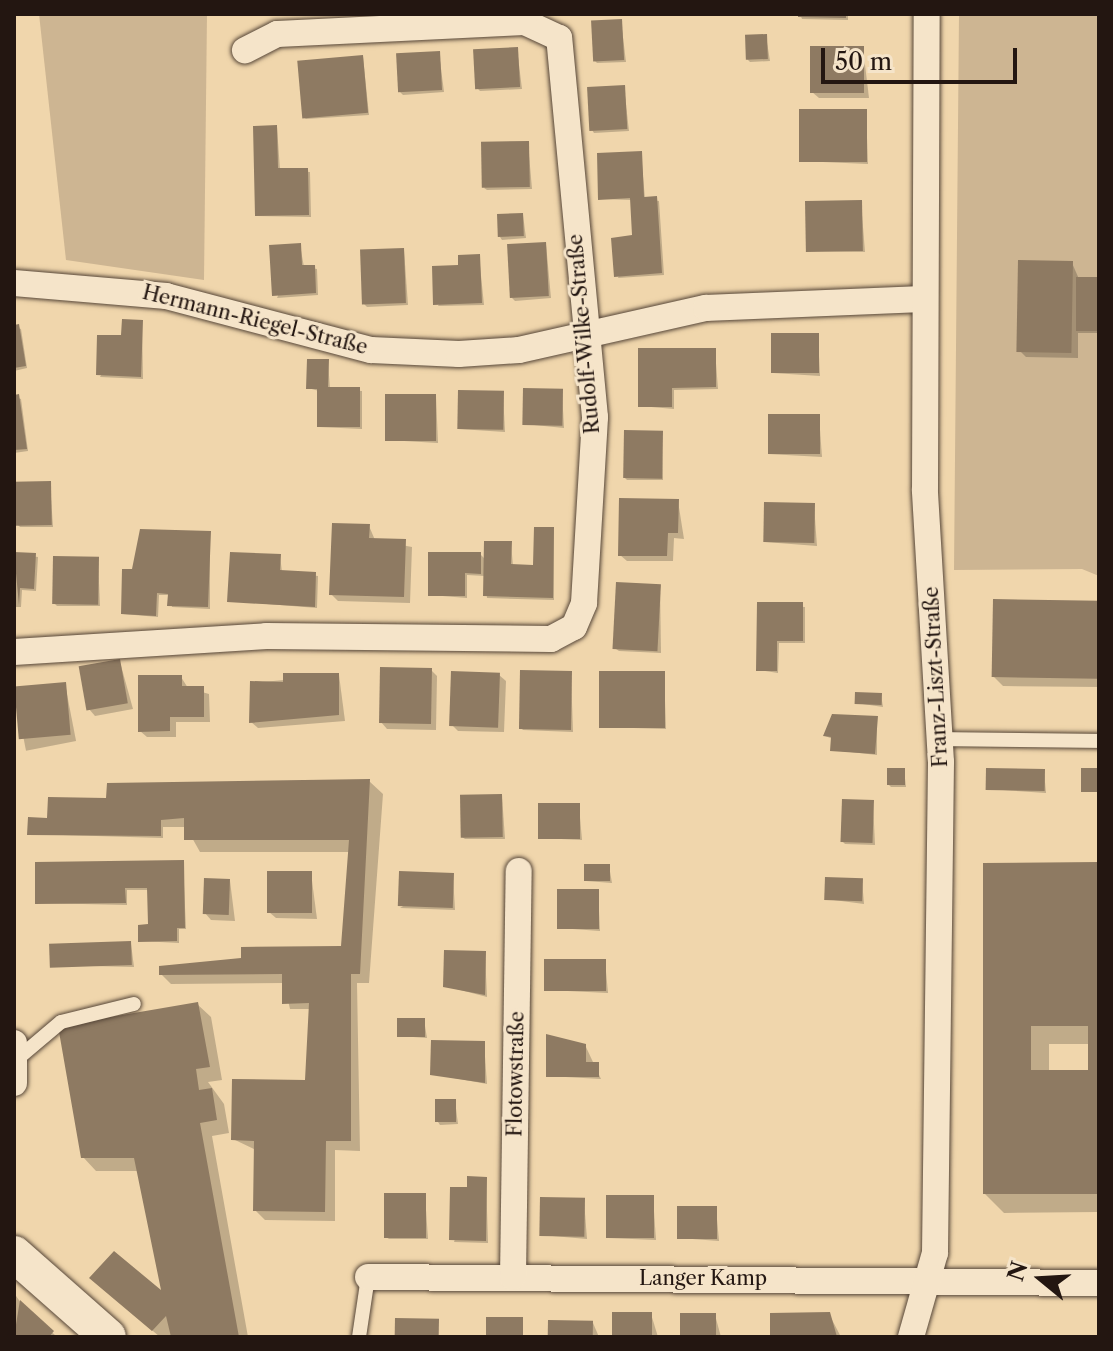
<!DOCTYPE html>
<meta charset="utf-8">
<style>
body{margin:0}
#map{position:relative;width:1113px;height:1351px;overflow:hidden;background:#f0d6ac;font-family:"Libre Caslon Text",serif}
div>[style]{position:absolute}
.green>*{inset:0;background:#cdb592}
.shadow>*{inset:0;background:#0003;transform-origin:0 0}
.building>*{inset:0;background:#8e7a62;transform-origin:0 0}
.roads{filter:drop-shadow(0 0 2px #564638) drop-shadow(0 0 2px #564638)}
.lane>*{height:14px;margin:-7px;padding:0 7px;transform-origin:7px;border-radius:7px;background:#f5e4c9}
.street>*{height:26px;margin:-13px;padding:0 13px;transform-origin:13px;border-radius:13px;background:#f5e4c9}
.secondary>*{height:36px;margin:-18px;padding:0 18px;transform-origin:18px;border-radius:18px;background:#f5e4c9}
span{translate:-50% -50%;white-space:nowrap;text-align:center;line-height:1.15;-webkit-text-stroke:6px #f5e4c9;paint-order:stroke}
.street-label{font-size:20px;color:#231611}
.frame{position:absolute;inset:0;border:16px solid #231611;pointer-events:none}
.north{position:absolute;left:1001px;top:1239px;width:80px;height:80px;-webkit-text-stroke:6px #f5e4c9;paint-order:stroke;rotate:288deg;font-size:22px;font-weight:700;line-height:32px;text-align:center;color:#231611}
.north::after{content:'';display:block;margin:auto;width:28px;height:36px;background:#231611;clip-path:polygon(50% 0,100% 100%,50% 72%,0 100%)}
.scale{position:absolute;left:821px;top:48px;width:196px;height:36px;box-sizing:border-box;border:4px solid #231611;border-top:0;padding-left:10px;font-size:24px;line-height:28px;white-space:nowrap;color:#231611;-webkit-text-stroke:6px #f5e4c9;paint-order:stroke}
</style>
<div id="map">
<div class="green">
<i style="clip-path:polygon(39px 14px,207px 14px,204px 280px,66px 260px)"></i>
<i style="clip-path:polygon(959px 14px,1099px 14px,1099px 576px,1082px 569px,954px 570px)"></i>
</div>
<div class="shadow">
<i style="clip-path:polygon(800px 14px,848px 14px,848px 20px,802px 19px)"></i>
<i style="clip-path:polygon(621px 21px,626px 62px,597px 63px,595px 61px)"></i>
<i style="clip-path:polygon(766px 36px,770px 61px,750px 62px,747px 59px)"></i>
<i style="clip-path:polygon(863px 48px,869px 98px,819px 98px,812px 92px)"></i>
<i style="clip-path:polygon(517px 49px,522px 89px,480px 91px,477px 88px)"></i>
<i style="clip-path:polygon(439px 53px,444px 92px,403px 95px,400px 92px)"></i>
<i style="clip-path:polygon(363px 57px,369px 115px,306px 119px,303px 117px)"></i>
<i style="clip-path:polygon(624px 87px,629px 131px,594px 133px,592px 130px)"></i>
<i style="clip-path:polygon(866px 111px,868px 164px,800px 161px)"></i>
<i style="clip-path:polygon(277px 127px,280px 170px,310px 172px,311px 217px,257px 216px)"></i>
<i style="clip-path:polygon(528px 143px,532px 189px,487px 190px,484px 188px)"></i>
<i style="clip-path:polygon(641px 153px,645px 199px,659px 201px,664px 275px,618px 278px,634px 237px,632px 200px,600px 199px)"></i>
<i style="clip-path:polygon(861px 202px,865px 252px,808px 251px)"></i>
<i style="clip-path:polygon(523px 215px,526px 238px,502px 240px,500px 237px)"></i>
<i style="clip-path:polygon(546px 244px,551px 298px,515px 301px,512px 298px)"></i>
<i style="clip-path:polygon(300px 245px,304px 267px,317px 269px,318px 295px,277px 298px)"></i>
<i style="clip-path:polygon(404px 250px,408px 305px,367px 307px,364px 304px)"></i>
<i style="clip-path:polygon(479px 256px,484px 305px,438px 306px,460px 267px)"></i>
<i style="clip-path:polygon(1072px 263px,1079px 279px,1099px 279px,1099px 333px,1078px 333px,1078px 358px,1026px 357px,1020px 351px)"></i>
<i style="clip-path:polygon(142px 322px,143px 379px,100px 377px,123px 337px)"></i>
<i style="clip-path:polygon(14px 327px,21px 329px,27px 368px,14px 371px)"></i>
<i style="clip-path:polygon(818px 335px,820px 376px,773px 373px)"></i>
<i style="clip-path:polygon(715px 350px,718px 389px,674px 390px,674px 409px,640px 406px)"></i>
<i style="clip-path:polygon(328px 361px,330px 389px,362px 391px,362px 429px,319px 427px,319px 391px,308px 388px)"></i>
<i style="clip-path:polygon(562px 391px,564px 428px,524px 424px)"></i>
<i style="clip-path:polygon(503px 393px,505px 432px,459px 429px)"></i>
<i style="clip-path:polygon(436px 396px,438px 443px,387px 440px)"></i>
<i style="clip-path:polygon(14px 397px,21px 399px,28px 451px,14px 453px)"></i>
<i style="clip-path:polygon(819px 416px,822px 457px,768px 454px)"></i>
<i style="clip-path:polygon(662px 433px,663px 480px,627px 480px,625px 478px)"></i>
<i style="clip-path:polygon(50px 483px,53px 527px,20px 527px,17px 524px)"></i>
<i style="clip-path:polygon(678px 501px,684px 539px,674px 538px,673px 561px,627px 561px,620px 555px)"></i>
<i style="clip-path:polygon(814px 505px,817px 546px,765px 542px)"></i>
<i style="clip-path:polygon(369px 526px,375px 540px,412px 547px,410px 603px,338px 601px,331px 594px)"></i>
<i style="clip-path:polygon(554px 529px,554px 600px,487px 598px,485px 576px,467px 575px,467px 598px,430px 595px,480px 554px,486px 560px,511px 543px,513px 566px,535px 567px)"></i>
<i style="clip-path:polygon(210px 533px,210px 609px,172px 607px,170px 595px,159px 595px,158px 617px,123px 614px,134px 572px)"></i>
<i style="clip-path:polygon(14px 554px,38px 557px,36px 591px,22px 590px,21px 607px,14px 607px)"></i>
<i style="clip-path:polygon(280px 556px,282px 572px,318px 576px,317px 608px,230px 601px)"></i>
<i style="clip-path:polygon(98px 559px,100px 606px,57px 606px,54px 603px)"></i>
<i style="clip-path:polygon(660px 586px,661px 653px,619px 651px,616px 649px)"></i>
<i style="clip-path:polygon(1099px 602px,1099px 687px,1003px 686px,993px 676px)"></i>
<i style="clip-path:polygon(759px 604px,805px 607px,805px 643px,779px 643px,778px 673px,758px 670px)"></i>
<i style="clip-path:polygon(120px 662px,133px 709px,95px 716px,89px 709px)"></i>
<i style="clip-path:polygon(431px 670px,437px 676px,436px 730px,387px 729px,381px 722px)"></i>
<i style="clip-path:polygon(571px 673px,573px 732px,523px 730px,521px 728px)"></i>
<i style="clip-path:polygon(664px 673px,666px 729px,601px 727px)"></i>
<i style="clip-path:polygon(339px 675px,345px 721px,258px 728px,251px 722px,252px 683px)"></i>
<i style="clip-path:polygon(499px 675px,506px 681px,504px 732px,458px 731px,452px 725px)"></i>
<i style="clip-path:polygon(181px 677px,188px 688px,209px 694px,210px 722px,176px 722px,176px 737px,147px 737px,140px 731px)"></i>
<i style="left:65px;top:684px;width:58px;height:51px;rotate:79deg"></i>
<i style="clip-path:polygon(881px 695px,883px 707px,856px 703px)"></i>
<i style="clip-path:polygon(877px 718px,877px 755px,832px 750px,833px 739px,825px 736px)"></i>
<i style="clip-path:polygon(904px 770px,906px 787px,891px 787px,888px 784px)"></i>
<i style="clip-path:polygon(1044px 771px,1046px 793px,988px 789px)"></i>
<i style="clip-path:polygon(369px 781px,383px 794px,369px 983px,357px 983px,360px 1151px,335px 1150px,335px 1221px,265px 1220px,255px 1210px,256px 1150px,233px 1139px,307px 1082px,310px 1009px,290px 1009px,284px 983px,171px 984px,161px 974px,343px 948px,350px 852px,200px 852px,186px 827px,163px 827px,163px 838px,29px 834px,108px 800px)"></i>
<i style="clip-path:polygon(502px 796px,505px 839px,465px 839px,462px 837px)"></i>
<i style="clip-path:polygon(873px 802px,875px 845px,845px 844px,842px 841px)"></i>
<i style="clip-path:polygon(579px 806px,582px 840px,540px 838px)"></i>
<i style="clip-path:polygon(183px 862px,186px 929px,179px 929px,179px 943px,140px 941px,150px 926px,149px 890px,127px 890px,127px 905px,37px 903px)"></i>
<i style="clip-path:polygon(evenodd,1099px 864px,1099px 1212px,1004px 1213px,985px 1194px,985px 865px,1099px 864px,1049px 1044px,1090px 1044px,1090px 1072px,1049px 1072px,1049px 1044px)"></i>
<i style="clip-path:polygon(609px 866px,612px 883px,586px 881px)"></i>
<i style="clip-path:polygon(311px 873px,317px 919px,276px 918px,269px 912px)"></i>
<i style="clip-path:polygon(453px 875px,455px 910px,400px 908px)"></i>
<i style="clip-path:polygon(862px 880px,864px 904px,826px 899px)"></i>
<i style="clip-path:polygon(230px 881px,235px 921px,211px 920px,205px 913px)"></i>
<i style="clip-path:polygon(598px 891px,600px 931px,559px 928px)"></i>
<i style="clip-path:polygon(131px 944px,134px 967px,51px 965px)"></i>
<i style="clip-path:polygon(485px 953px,487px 997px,445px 986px)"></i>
<i style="clip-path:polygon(605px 961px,608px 993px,547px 990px)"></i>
<i style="clip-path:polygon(197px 1004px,211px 1017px,222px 1080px,208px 1082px,224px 1104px,229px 1133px,212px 1136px,248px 1337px,160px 1337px,91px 1278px,164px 1295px,139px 1171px,96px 1171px,83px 1157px)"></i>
<i style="clip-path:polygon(424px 1020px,427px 1038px,399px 1036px)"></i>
<i style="clip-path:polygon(484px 1043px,487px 1084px,432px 1074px)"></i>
<i style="clip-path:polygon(585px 1045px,601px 1079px,548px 1076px)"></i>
<i style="clip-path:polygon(455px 1101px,458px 1124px,440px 1125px,438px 1122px)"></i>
<i style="clip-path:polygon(486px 1179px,488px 1243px,454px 1242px,469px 1189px)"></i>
<i style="clip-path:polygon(425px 1195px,428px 1239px,389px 1239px,386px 1237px)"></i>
<i style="clip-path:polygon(653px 1197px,656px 1240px,608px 1238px)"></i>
<i style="clip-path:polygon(584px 1200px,587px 1239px,541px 1235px)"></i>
<i style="clip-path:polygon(716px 1208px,719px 1241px,679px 1238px)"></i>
<i style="clip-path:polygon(14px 1293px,21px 1303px,57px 1337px,14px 1337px)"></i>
<i style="clip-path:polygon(651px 1314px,658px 1337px,614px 1337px)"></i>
<i style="clip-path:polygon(829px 1314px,841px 1337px,772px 1337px)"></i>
<i style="clip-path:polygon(715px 1315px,721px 1337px,682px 1337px)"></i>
<i style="clip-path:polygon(593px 1323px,599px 1337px,550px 1337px)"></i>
</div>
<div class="building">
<i style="clip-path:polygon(798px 14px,846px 14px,846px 18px,798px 17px)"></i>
<i style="left:622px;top:19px;width:41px;height:31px;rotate:87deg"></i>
<i style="left:767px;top:34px;width:25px;height:22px;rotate:88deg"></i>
<i style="left:810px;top:46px;width:54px;height:47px"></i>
<i style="left:518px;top:47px;width:40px;height:45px;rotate:87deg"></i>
<i style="left:440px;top:51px;width:39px;height:44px;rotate:87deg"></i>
<i style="left:363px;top:55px;width:58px;height:66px;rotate:85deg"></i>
<i style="left:625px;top:85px;width:44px;height:38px;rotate:87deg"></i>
<i style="left:799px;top:109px;width:68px;height:53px"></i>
<i style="clip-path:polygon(277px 125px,278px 168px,308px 168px,309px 215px,255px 216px,253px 126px)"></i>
<i style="left:529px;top:141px;width:46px;height:48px;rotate:89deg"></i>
<i style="clip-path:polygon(642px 151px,644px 197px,657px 196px,662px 273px,614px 277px,611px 238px,632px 235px,630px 198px,598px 200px,597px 153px)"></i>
<i style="left:862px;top:200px;width:51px;height:57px;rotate:89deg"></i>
<i style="left:523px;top:213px;width:23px;height:26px;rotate:88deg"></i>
<i style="left:546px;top:242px;width:54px;height:39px;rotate:87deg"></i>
<i style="clip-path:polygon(301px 243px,302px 265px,315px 265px,316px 293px,272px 296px,269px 245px)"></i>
<i style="left:404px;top:248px;width:55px;height:44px;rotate:88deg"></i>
<i style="clip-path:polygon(480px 254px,482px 303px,433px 305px,432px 266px,458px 265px,458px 255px)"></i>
<i style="left:1018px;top:260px;width:55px;height:92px;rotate:1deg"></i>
<i style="left:1076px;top:277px;width:23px;height:54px"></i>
<i style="clip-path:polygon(122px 319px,143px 320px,141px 377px,96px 375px,97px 335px,121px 335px)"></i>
<i style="clip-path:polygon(19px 324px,26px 366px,14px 368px,14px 325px)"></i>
<i style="left:771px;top:333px;width:48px;height:40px"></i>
<i style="clip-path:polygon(638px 348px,716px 348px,716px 387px,672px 388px,672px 407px,638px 407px)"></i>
<i style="clip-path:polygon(307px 359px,329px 359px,328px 387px,360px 387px,360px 427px,317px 427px,317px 389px,306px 389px)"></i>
<i style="left:523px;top:388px;width:40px;height:37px;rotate:1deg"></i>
<i style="left:458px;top:390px;width:46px;height:39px;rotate:1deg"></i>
<i style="clip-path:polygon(19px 394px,27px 449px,14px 450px,14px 395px)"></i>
<i style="left:385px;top:394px;width:51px;height:47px"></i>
<i style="left:768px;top:414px;width:52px;height:40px"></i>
<i style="left:624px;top:430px;width:39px;height:48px;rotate:1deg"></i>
<i style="left:51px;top:481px;width:44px;height:37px;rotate:89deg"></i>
<i style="clip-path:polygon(619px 498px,679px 499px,678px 533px,668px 533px,667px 556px,618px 556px)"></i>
<i style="left:764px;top:502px;width:51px;height:40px;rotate:1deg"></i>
<i style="clip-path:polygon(332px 523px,370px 524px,369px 538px,406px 539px,404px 597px,329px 595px)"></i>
<i style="clip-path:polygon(534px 527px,554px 527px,553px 598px,483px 596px,484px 541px,512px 541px,511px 564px,533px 565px)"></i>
<i style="clip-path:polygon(140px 529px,211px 531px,208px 607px,167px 606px,168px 594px,157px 593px,156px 616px,121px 614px,122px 569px,132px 569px)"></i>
<i style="clip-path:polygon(14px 552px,36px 553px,34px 589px,20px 588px,19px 605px)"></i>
<i style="clip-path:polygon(230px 552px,281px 554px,280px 570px,316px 572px,315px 607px,227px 602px)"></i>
<i style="clip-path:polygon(428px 552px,481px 552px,481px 574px,465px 573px,465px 596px,428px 596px)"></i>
<i style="left:53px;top:556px;width:46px;height:48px;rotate:1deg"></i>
<i style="left:616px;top:582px;width:45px;height:67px;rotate:3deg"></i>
<i style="left:993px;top:599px;width:106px;height:78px;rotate:1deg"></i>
<i style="clip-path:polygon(757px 602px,803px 602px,803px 641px,777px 641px,777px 671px,756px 671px)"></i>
<i style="left:120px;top:659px;width:45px;height:42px;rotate:80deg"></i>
<i style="left:380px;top:667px;width:52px;height:56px;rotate:1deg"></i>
<i style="left:520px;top:670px;width:52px;height:59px;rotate:1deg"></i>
<i style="left:451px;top:671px;width:49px;height:55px;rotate:2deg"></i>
<i style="left:599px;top:671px;width:66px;height:57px"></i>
<i style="clip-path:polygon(283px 673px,339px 673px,339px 715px,249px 723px,250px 681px,283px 682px)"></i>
<i style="clip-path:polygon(138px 675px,182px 675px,182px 686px,204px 686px,204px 717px,170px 717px,170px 731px,138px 732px)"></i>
<i style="left:66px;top:682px;width:53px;height:52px;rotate:85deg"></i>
<i style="left:855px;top:692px;width:27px;height:12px;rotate:2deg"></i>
<i style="clip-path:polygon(832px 714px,878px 716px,875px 754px,830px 751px,831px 737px,823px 736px)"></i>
<i style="left:887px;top:768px;width:18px;height:17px"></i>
<i style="left:986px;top:768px;width:59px;height:22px;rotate:1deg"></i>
<i style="left:1081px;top:768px;width:18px;height:24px"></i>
<i style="clip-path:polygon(370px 779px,360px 974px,351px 974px,351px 1141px,326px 1141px,325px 1212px,253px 1211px,254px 1141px,231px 1140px,232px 1079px,305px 1080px,309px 1003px,282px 1004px,282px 974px,159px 975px,159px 966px,241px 958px,241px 947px,341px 946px,349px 840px,184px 840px,184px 818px,161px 820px,161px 836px,27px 835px,28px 817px,47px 818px,48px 797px,106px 798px,107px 783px)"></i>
<i style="left:502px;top:794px;width:43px;height:42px;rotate:89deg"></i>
<i style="left:842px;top:799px;width:32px;height:43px;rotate:2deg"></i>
<i style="left:538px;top:803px;width:42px;height:36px"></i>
<i style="clip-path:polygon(184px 860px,185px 928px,177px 928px,177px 941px,138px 942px,138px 925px,148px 924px,147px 888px,125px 888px,126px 903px,35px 904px,35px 862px)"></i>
<i style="clip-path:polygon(evenodd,1099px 862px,1099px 1194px,983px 1194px,983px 863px,1099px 862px,1031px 1026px,1088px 1026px,1088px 1070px,1031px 1070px,1031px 1026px)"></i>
<i style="left:610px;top:864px;width:17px;height:26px;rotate:90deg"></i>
<i style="left:267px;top:871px;width:45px;height:42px"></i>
<i style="left:454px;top:873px;width:35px;height:55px;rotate:92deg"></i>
<i style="left:825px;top:877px;width:38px;height:23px;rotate:2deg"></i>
<i style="left:204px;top:878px;width:26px;height:36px;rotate:2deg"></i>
<i style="left:557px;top:889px;width:42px;height:40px"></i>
<i style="left:131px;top:941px;width:24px;height:82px;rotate:88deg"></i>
<i style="clip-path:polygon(444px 950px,486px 951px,485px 995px,443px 987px)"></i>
<i style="left:544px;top:959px;width:62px;height:32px"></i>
<i style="clip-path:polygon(198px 1002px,210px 1067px,196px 1069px,199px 1090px,212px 1088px,217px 1120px,200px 1123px,239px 1337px,171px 1337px,166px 1316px,152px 1331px,89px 1278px,114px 1251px,161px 1290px,134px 1158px,81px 1158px,58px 1026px)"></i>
<i style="left:397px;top:1018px;width:28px;height:19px"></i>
<i style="clip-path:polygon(546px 1034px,586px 1044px,586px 1062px,599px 1062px,599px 1077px,546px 1077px)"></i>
<i style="clip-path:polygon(431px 1040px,485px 1041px,485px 1083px,430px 1075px)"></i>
<i style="left:456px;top:1099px;width:23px;height:21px;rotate:90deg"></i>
<i style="clip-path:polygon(467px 1176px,487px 1177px,486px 1241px,449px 1240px,450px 1187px,467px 1187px)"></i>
<i style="left:384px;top:1193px;width:42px;height:45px"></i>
<i style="left:654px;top:1195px;width:43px;height:48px;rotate:90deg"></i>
<i style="left:540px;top:1197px;width:45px;height:39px;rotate:1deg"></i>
<i style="left:677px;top:1206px;width:40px;height:33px"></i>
<i style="clip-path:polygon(20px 1300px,54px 1331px,49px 1337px,14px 1337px)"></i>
<i style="left:652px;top:1312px;width:25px;height:40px;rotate:90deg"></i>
<i style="clip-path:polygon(830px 1312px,837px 1337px,770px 1337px,770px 1313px)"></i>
<i style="left:680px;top:1313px;width:36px;height:24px"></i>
<i style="left:486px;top:1317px;width:37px;height:20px"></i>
<i style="left:395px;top:1318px;width:44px;height:19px;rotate:1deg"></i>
<i style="left:548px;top:1320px;width:45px;height:17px;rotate:1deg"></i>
</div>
<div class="roads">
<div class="lane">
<i style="left:940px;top:739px;width:159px;rotate:0.7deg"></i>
<i style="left:16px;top:1060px;width:59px;rotate:-40.2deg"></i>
<i style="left:61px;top:1022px;width:75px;rotate:-13.9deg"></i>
<i style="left:359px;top:1337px;width:61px;rotate:-81.5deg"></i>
</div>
<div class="street">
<i style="left:14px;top:283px;width:153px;rotate:4.9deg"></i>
<i style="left:166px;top:296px;width:212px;rotate:14.8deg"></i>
<i style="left:371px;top:350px;width:88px;rotate:2.6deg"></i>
<i style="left:459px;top:354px;width:60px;rotate:-3.8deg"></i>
<i style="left:519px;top:350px;width:192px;rotate:-12.7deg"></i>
<i style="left:706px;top:308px;width:216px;rotate:-2.4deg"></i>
<i style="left:14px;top:652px;width:253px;rotate:-3.6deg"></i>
<i style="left:266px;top:636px;width:285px;rotate:0.6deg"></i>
<i style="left:551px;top:639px;width:26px;rotate:-28deg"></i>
<i style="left:574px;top:627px;width:26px;rotate:-67deg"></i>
<i style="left:584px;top:603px;width:186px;rotate:-86.6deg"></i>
<i style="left:595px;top:417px;width:381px;rotate:-95.4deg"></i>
<i style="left:559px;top:38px;width:38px;rotate:-155deg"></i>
<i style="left:524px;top:22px;width:247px;rotate:177.2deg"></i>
<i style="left:277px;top:34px;width:36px;rotate:153deg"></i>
<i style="left:14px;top:1043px;width:40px;rotate:90deg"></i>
<i style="left:368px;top:1277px;width:731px;rotate:0.47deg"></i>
<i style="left:513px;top:1277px;width:406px;rotate:-89.2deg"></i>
<i style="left:911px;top:1337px;width:87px;rotate:-74.1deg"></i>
<i style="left:935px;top:1253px;width:491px;rotate:-89.3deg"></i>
<i style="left:941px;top:762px;width:273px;rotate:-93.4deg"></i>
<i style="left:925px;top:489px;width:475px;rotate:-89.8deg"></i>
</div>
<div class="secondary">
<i style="left:14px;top:1254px;width:125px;rotate:41.4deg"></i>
</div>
</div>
<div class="street-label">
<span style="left:255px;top:320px;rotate:14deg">Hermann-Riegel-Straße</span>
<span style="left:584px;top:334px;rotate:-95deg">Rudolf-Wilke-Straße</span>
<span style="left:936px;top:677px;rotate:-93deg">Franz-Liszt-Straße</span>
<span style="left:516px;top:1074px;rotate:-89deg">Flotowstraße</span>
<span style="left:703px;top:1278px">Langer Kamp</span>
</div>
<div class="frame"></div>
<div class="north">N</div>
<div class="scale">50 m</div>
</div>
